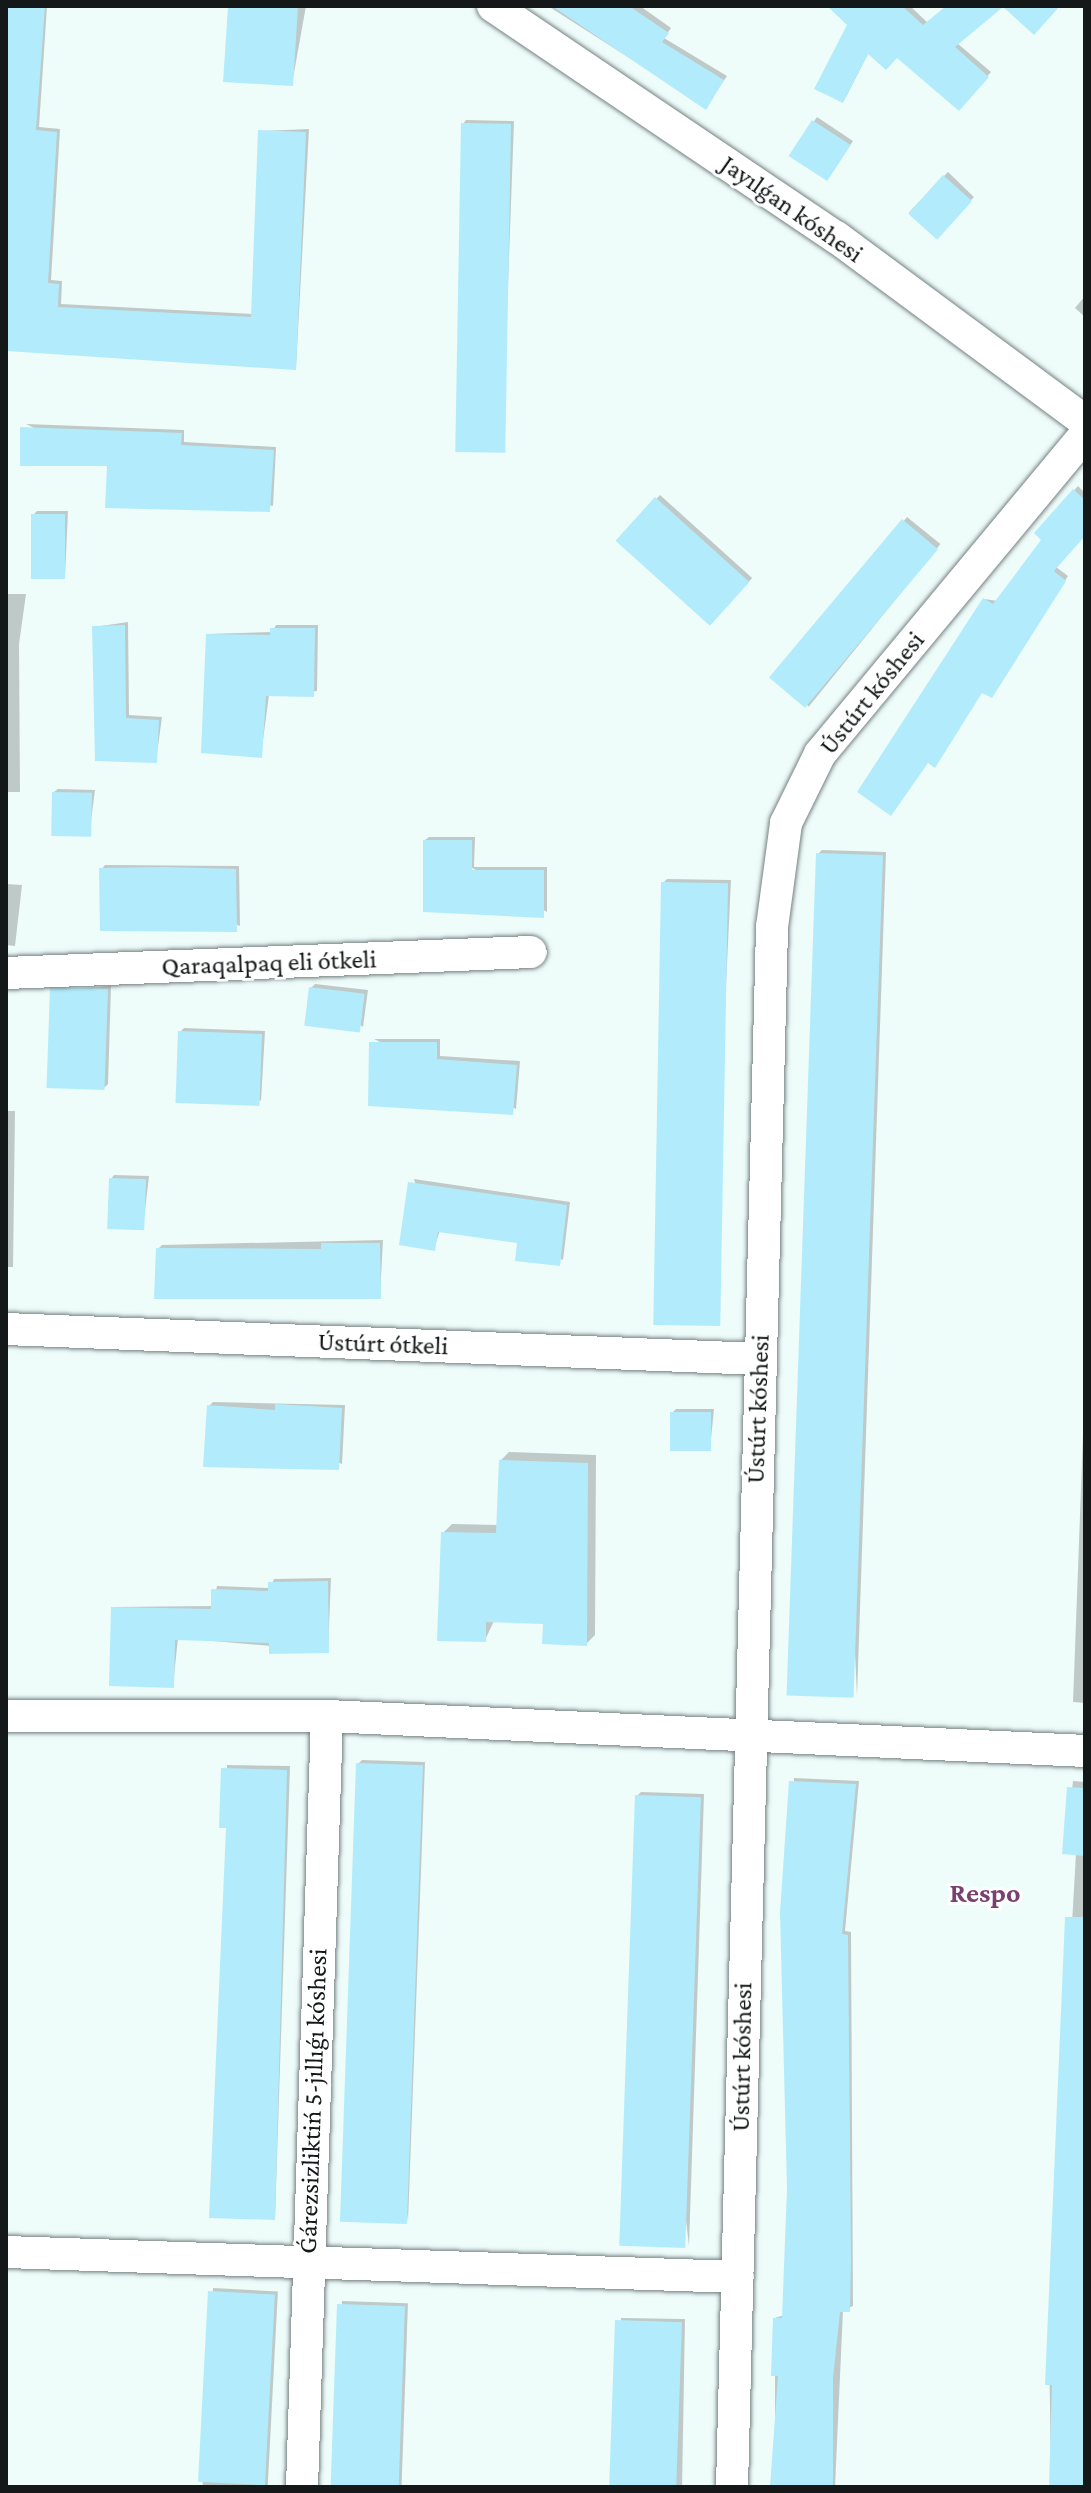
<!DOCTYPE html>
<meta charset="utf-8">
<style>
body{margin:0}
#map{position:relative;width:1091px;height:2493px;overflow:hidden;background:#eefcfa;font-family:"Crimson Pro",serif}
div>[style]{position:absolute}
.shadow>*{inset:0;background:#0003;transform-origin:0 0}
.building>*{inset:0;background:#b2ecfc;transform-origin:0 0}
.roads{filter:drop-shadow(0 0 2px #758180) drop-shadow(0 0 2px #758180)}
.minor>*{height:32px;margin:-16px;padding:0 16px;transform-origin:16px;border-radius:16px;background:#fff}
span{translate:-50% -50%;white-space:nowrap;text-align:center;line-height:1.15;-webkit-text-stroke:6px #fff;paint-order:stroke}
.street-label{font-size:26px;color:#141818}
.neighbourhood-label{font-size:28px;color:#79416f;font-weight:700}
.frame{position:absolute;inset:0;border:8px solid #141818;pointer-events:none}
</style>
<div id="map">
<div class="shadow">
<i style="clip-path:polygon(6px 6px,47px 6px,39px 127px,60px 129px,51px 280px,62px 281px,61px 304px,253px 314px,260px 131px,309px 129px,296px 368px,6px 349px)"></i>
<i style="clip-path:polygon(230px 6px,306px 6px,292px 84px,225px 80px)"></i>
<i style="clip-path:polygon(548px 6px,640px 6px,671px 28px,664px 38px,727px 76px,706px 107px)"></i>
<i style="clip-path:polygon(833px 6px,910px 6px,928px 23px,948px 6px,994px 6px,957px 43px,991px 72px,959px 109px,897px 55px,869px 52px,846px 97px,849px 25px)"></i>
<i style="clip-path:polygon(817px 117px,853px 141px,830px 176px,790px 156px)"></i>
<i style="clip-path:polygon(466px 120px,514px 121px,502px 451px,463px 124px)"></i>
<i style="left:948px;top:172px;width:36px;height:56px;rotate:44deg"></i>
<i style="clip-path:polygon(1085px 296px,1085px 317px,1075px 308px)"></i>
<i style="clip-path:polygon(26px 424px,184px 430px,184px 442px,276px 447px,273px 506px,109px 464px)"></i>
<i style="clip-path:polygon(1078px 486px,1085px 493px,1085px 534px,1056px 567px,1068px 576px,995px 692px,984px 599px,998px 601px,1044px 539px,1036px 533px)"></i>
<i style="left:660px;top:495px;width:124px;height:62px;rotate:42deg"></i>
<i style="clip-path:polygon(37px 511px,68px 511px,65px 577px,33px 515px)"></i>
<i style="left:907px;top:517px;width:43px;height:209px;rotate:39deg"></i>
<i style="clip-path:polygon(6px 594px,26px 594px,19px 644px,20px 792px,6px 792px)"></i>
<i style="clip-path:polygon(128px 622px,129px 715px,162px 717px,156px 761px,97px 759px,94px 627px)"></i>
<i style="clip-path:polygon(276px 625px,318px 625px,317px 691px,269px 695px,261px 755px,207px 634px,272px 632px)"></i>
<i style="clip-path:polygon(58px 789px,95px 790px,89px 836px,54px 792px)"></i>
<i style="clip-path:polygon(429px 837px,475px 837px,474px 867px,547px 867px,547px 912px,425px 840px)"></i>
<i style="clip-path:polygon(822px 850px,886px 852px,857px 1696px,818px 854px)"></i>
<i style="clip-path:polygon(105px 865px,239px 866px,240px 926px,102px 869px)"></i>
<i style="clip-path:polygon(667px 879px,731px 880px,710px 1324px,663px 883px)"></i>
<i style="clip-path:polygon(6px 884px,22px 885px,15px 946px,6px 945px)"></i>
<i style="clip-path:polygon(315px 984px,368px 990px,363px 1027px,311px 988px)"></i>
<i style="clip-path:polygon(111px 986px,108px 1084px,104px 1088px,52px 991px)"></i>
<i style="clip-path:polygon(184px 1028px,265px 1031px,261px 1101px,180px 1032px)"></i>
<i style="clip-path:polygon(374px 1039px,440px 1039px,440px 1056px,520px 1061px,516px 1109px)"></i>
<i style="clip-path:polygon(6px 1111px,15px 1111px,13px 1267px,6px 1267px)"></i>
<i style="clip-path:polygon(114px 1175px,149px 1176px,143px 1228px,111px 1179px)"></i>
<i style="clip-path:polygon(414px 1179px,570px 1202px,563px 1260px,519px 1242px,440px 1230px,434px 1249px)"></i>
<i style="clip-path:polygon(383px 1240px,380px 1297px,158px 1249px,162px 1245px)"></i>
<i style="clip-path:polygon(1085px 1382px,1085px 1703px,1073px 1702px)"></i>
<i style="clip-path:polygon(213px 1402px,345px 1405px,342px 1464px,209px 1406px)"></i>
<i style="clip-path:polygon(676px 1409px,714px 1409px,710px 1449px,672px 1413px)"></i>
<i style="clip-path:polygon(509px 1452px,596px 1455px,595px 1635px,586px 1644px,545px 1623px,494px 1621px,485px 1640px,443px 1533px,452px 1524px,498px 1525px,500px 1461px)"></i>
<i style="clip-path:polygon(331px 1578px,328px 1651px,178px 1638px,173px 1686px,113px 1607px,213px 1606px,217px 1586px,270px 1588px,274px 1579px)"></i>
<i style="clip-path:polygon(362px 1760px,425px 1762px,408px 2222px,358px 1764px)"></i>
<i style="clip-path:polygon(227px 1765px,290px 1766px,275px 2218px,228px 1826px)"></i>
<i style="clip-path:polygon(794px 1778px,859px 1781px,845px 1931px,851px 1932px,853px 2306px,843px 2310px,835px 2487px,775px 2487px,775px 2318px,784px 2315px,789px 2189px)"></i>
<i style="clip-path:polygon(1073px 1781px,1085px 1782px,1085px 2487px,1051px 2487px,1049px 2331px,1076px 1853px,1065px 1852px)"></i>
<i style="clip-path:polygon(641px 1792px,704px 1794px,689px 2246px,637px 1796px)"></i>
<i style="left:213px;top:2288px;width:65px;height:199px;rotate:3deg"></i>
<i style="left:342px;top:2301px;width:66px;height:186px;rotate:2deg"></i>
<i style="left:621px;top:2318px;width:64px;height:169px;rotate:1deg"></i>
</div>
<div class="building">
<i style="clip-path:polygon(6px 6px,45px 6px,36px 130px,57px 132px,48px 283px,59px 284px,58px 307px,251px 317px,258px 130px,306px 132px,296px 370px,6px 351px)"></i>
<i style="clip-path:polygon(261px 6px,298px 6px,293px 86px,223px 82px,228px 7px)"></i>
<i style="clip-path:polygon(552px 6px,629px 6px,669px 33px,662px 42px,724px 80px,706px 110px)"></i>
<i style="clip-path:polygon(827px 6px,902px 6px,923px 25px,946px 6px,1060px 6px,1034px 35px,1003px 7px,955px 47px,989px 77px,959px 111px,897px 58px,886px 70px,868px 54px,843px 103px,814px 89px,847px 25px)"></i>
<i style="left:812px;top:120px;width:46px;height:43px;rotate:33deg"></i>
<i style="left:461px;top:123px;width:50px;height:329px;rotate:1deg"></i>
<i style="left:943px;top:175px;width:39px;height:52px;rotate:42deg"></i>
<i style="clip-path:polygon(20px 427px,182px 433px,181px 445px,274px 450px,270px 512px,105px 508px,107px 466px,20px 466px)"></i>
<i style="clip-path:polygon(1073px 489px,1085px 500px,1085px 536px,1054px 571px,1066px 581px,992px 698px,982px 693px,935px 768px,928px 763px,891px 816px,857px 792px,983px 598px,993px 604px,1041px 540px,1034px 533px)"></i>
<i style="left:655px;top:497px;width:127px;height:59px;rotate:42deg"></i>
<i style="left:31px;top:514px;width:34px;height:65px"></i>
<i style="left:902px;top:519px;width:47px;height:207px;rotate:40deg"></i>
<i style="clip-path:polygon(125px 625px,126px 718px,159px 720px,157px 763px,95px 761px,92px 626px)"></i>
<i style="clip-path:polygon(270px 628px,315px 628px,314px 697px,266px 696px,262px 758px,201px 753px,206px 634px,270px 635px)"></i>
<i style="left:52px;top:792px;width:40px;height:44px;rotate:1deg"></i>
<i style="clip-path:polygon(423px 840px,472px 840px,472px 870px,544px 870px,544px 918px,423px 912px)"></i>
<i style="left:816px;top:853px;width:67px;height:843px;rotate:2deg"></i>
<i style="clip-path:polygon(164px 867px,236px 869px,237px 932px,100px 931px,99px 868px)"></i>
<i style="left:661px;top:882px;width:67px;height:443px;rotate:1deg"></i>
<i style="left:309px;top:987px;width:56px;height:39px;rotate:7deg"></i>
<i style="left:108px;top:989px;width:101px;height:58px;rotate:92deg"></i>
<i style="left:178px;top:1031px;width:84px;height:72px;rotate:2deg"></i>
<i style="clip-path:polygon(369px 1042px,437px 1042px,437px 1059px,517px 1065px,513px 1115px,368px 1106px)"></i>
<i style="left:109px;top:1178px;width:37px;height:51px;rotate:2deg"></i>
<i style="clip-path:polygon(408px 1182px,567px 1205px,560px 1266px,515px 1261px,517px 1243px,438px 1232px,435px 1251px,399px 1245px)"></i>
<i style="clip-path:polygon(321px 1243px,380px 1243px,381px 1299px,154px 1299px,156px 1248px,321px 1249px)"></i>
<i style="clip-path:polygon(275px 1404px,342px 1408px,339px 1470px,203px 1467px,207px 1405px,275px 1410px)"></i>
<i style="left:670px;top:1412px;width:41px;height:39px"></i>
<i style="clip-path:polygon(499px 1460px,588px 1463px,587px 1646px,542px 1644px,543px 1624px,486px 1622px,486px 1642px,437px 1641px,441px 1532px,496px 1533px)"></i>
<i style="clip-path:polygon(328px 1581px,329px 1653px,269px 1654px,269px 1643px,175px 1640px,174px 1688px,109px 1686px,111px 1607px,211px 1609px,211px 1589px,268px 1591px,268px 1582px)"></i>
<i style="left:356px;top:1763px;width:67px;height:459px;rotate:2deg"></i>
<i style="clip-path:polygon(221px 1768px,287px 1770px,275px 2220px,209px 2218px,226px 1828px,219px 1828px)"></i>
<i style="clip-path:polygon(789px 1781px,856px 1784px,842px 1934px,848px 1935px,851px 2259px,850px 2312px,840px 2312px,833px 2378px,833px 2487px,770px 2487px,778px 2376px,771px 2376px,773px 2318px,782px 2318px,787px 2189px,780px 1912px)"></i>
<i style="clip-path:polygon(1067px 1787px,1085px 1788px,1085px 1856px,1062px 1854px)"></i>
<i style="left:635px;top:1795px;width:66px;height:451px;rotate:2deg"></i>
<i style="clip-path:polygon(1065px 1917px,1085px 1917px,1085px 2487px,1049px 2487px,1052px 2385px,1045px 2385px)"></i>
<i style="left:208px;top:2291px;width:67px;height:191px;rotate:3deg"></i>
<i style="left:337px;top:2304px;width:68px;height:183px;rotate:2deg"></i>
<i style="left:615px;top:2320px;width:67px;height:167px;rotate:2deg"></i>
</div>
<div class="roads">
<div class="minor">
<i style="left:493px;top:6px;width:414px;rotate:34deg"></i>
<i style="left:836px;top:237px;width:310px;rotate:36.5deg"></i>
<i style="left:6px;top:973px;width:525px;rotate:-2.29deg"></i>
<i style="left:6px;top:1329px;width:754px;rotate:2.28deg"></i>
<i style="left:6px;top:1716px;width:321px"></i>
<i style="left:327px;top:1716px;width:759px;rotate:2.64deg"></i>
<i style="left:6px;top:2252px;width:732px;rotate:1.96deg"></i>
<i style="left:302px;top:2487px;width:771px;rotate:-88.14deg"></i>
<i style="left:732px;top:2487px;width:1561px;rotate:-88.53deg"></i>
<i style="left:772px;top:927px;width:105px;rotate:-82.3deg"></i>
<i style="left:786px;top:823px;width:77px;rotate:-63.8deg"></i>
<i style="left:820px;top:754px;width:415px;rotate:-50.3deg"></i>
</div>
</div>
<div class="street-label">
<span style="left:792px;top:209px;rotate:35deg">Jayılǵan kóshesi</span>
<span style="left:872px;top:693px;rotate:-51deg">Ústúrt kóshesi</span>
<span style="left:269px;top:963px;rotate:-2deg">Qaraqalpaq eli ótkeli</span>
<span style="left:383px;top:1344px;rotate:2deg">Ústúrt ótkeli</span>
<span style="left:758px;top:1409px;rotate:-88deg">Ústúrt kóshesi</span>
<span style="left:742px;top:2057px;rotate:-89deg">Ústúrt kóshesi</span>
<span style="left:313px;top:2101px;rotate:-88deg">Ǵárezsizliktiń 5-jıllıǵı kóshesi</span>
</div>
<div class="neighbourhood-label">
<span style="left:985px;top:1893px">Respo</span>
</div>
<div class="frame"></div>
</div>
